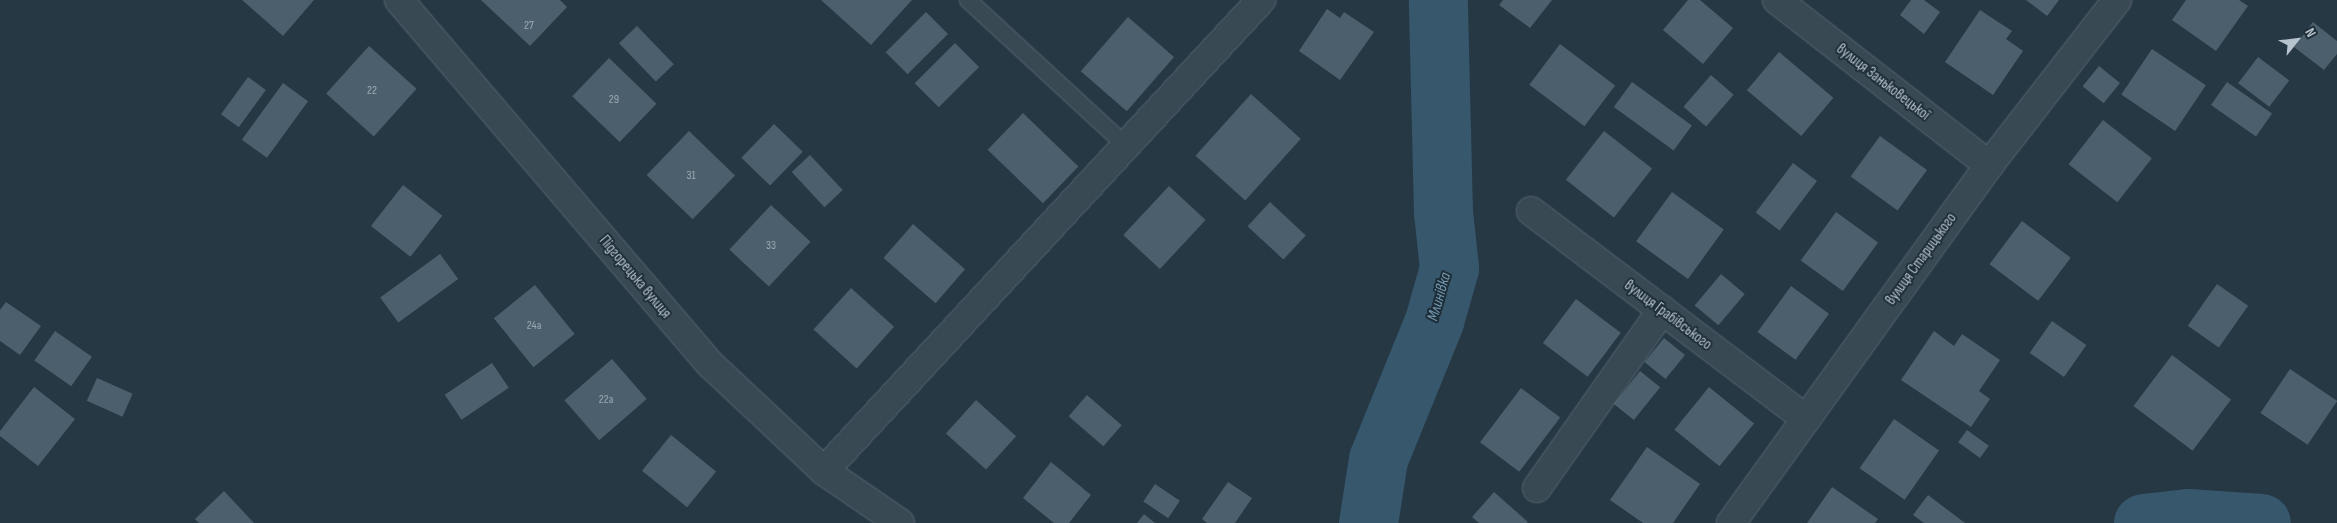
<!DOCTYPE html>
<meta charset="utf-8">
<style>
body{margin:0}
#map{position:relative;width:2337px;height:523px;overflow:hidden;background:#253844;font-family:"Sofia Sans Condensed",sans-serif}
div>[style]{position:absolute}
.river>*{height:59px;margin:-29.5px;padding:0 29.5px;transform-origin:29.5px;border-radius:29.5px;background:#37576c}
.building>*{inset:0;background:#4b606c;transform-origin:0 0}
.roads{filter:drop-shadow(0 0 1px #586671) drop-shadow(0 0 1px #586671)}
.service>*{height:16px;margin:-8px;padding:0 8px;transform-origin:8px;border-radius:8px;background:#394953}
.minor>*{height:28px;margin:-14px;padding:0 14px;transform-origin:14px;border-radius:14px;background:#394953}
span{translate:-50% -50%;white-space:nowrap;text-align:center;line-height:1.15;-webkit-text-stroke:4px #1e2e39;paint-order:stroke}
.number-label{font-size:12px;color:#9caab5}
.number-label span{-webkit-text-stroke-width:0}
.street-label{font-size:15px;color:#b7c3cd}
.water-label{font-size:16px;color:#759ab2;font-style:italic}
.north{position:absolute;left:2272px;top:15px;width:50px;height:50px;-webkit-text-stroke:4px #1e2e39;paint-order:stroke;rotate:61deg;font-size:14px;font-weight:700;line-height:20px;text-align:center;color:#b7c3cd}
.north::after{content:'';display:block;margin:auto;width:18px;height:22px;background:#b7c3cd;clip-path:polygon(50% 0,100% 100%,50% 72%,0 100%)}
</style>
<div id="map">
<div class="river">
<i style="left:1368px;top:523px;width:65px;rotate:-81.1deg"></i>
<i style="left:1378px;top:459px;width:149px;rotate:-67.9deg"></i>
<i style="left:1434px;top:321px;width:55px;rotate:-74.2deg"></i>
<i style="left:1449px;top:268px;width:56px;rotate:-96.1deg"></i>
<i style="left:1443px;top:212px;width:212px;rotate:-91.4deg"></i>
<i style="left:2143px;top:523px;width:45px;rotate:-6.3deg"></i>
<i style="left:2188px;top:518px;width:73px;rotate:3.9deg"></i>
</div>
<div class="building">
<i style="clip-path:polygon(242px 0,314px 0,283px 36px)"></i>
<i style="clip-path:polygon(481px 0,560px 0,567px 7px,530px 46px)"></i>
<i style="clip-path:polygon(821px 0,912px 0,871px 45px)"></i>
<i style="clip-path:polygon(1503px 0,1552px 0,1530px 28px,1499px 5px)"></i>
<i style="clip-path:polygon(1688px 0,1700px 0,1733px 28px,1703px 64px,1663px 30px)"></i>
<i style="clip-path:polygon(1911px 0,1924px 0,1940px 12px,1924px 34px,1900px 15px)"></i>
<i style="clip-path:polygon(2026px 0,2059px 0,2047px 16px)"></i>
<i style="clip-path:polygon(2186px 0,2239px 0,2248px 6px,2216px 51px,2172px 20px)"></i>
<i style="clip-path:polygon(1327px 9px,1340px 18px,1344px 12px,1374px 32px,1340px 80px,1299px 51px)"></i>
<i style="clip-path:polygon(1980px 10px,2012px 31px,2006px 39px,2023px 51px,1993px 95px,1945px 62px)"></i>
<i style="left:926px;top:12px;width:31px;height:57px;rotate:45deg"></i>
<i style="left:1128px;top:17px;width:61px;height:72px;rotate:41deg"></i>
<i style="clip-path:polygon(2313px 22px,2337px 41px,2337px 54px,2324px 70px,2294px 47px)"></i>
<i style="left:637px;top:26px;width:53px;height:25px;rotate:46deg"></i>
<i style="left:955px;top:43px;width:34px;height:57px;rotate:45deg"></i>
<i style="left:1560px;top:44px;width:69px;height:51px;rotate:37deg"></i>
<i style="left:369px;top:46px;width:64px;height:64px;rotate:42deg"></i>
<i style="left:2152px;top:49px;width:65px;height:55px;rotate:34deg"></i>
<i style="left:1779px;top:52px;width:71px;height:50px;rotate:40deg"></i>
<i style="left:2258px;top:57px;width:39px;height:33px;rotate:37deg"></i>
<i style="left:609px;top:58px;width:66px;height:53px;rotate:44deg"></i>
<i style="left:2099px;top:66px;width:27px;height:26px;rotate:39deg"></i>
<i style="left:1711px;top:75px;width:30px;height:42px;rotate:41deg"></i>
<i style="left:248px;top:77px;width:22px;height:46px;rotate:36deg"></i>
<i style="left:1632px;top:82px;width:74px;height:31px;rotate:36deg"></i>
<i style="left:2227px;top:82px;width:55px;height:28px;rotate:35deg"></i>
<i style="left:283px;top:83px;width:31px;height:70px;rotate:36deg"></i>
<i style="left:1251px;top:94px;width:67px;height:83px;rotate:42deg"></i>
<i style="left:1023px;top:113px;width:77px;height:51px;rotate:44deg"></i>
<i style="left:2103px;top:120px;width:62px;height:56px;rotate:38deg"></i>
<i style="left:774px;top:124px;width:40px;height:47px;rotate:44deg"></i>
<i style="left:689px;top:131px;width:64px;height:61px;rotate:44deg"></i>
<i style="left:1604px;top:131px;width:61px;height:62px;rotate:38deg"></i>
<i style="left:1880px;top:136px;width:58px;height:50px;rotate:36deg"></i>
<i style="left:810px;top:155px;width:48px;height:25px;rotate:47deg"></i>
<i style="left:1793px;top:163px;width:30px;height:62px;rotate:37deg"></i>
<i style="left:403px;top:185px;width:50px;height:52px;rotate:38deg"></i>
<i style="left:1169px;top:186px;width:50px;height:67px;rotate:43deg"></i>
<i style="left:1672px;top:192px;width:64px;height:61px;rotate:36deg"></i>
<i style="left:1270px;top:202px;width:49px;height:33px;rotate:43deg"></i>
<i style="left:771px;top:205px;width:54px;height:61px;rotate:43deg"></i>
<i style="left:1836px;top:212px;width:52px;height:60px;rotate:36deg"></i>
<i style="left:2022px;top:221px;width:61px;height:54px;rotate:37deg"></i>
<i style="left:913px;top:224px;width:69px;height:45px;rotate:41deg"></i>
<i style="left:440px;top:254px;width:31px;height:74px;rotate:54deg"></i>
<i style="left:1721px;top:274px;width:31px;height:41px;rotate:40deg"></i>
<i style="left:2217px;top:284px;width:38px;height:51px;rotate:35deg"></i>
<i style="left:535px;top:285px;width:63px;height:53px;rotate:51deg"></i>
<i style="left:1791px;top:286px;width:47px;height:57px;rotate:36deg"></i>
<i style="left:851px;top:288px;width:58px;height:56px;rotate:42deg"></i>
<i style="left:1576px;top:299px;width:56px;height:55px;rotate:37deg"></i>
<i style="clip-path:polygon(6px 302px,41px 326px,20px 355px,0 341px,0 310px)"></i>
<i style="left:2052px;top:321px;width:42px;height:39px;rotate:35deg"></i>
<i style="left:55px;top:331px;width:45px;height:36px;rotate:35deg"></i>
<i style="clip-path:polygon(1934px 331px,1954px 346px,1962px 334px,2000px 360px,1979px 391px,1990px 399px,1971px 427px,1901px 380px)"></i>
<i style="left:1664px;top:338px;width:27px;height:31px;rotate:39deg"></i>
<i style="left:2172px;top:355px;width:74px;height:64px;rotate:37deg"></i>
<i style="left:612px;top:359px;width:53px;height:63px;rotate:49deg"></i>
<i style="left:492px;top:363px;width:30px;height:57px;rotate:56deg"></i>
<i style="left:2290px;top:369px;width:57px;height:53px;rotate:34deg"></i>
<i style="left:1640px;top:371px;width:26px;height:42px;rotate:39deg"></i>
<i style="left:97px;top:378px;width:39px;height:25px;rotate:24deg"></i>
<i style="clip-path:polygon(34px 387px,75px 419px,38px 466px,0 436px,0 431px)"></i>
<i style="left:1709px;top:387px;width:58px;height:55px;rotate:39deg"></i>
<i style="left:1521px;top:388px;width:49px;height:68px;rotate:37deg"></i>
<i style="left:1087px;top:395px;width:46px;height:28px;rotate:41deg"></i>
<i style="left:976px;top:400px;width:54px;height:45px;rotate:42deg"></i>
<i style="left:1894px;top:419px;width:55px;height:60px;rotate:35deg"></i>
<i style="left:1967px;top:430px;width:27px;height:15px;rotate:36deg"></i>
<i style="left:671px;top:435px;width:58px;height:46px;rotate:39deg"></i>
<i style="clip-path:polygon(1647px 447px,1700px 484px,1673px 523px,1643px 523px,1610px 500px)"></i>
<i style="clip-path:polygon(1051px 462px,1091px 495px,1069px 523px,1054px 523px,1023px 498px)"></i>
<i style="clip-path:polygon(1228px 482px,1252px 498px,1235px 523px,1207px 523px,1202px 519px)"></i>
<i style="left:1155px;top:484px;width:30px;height:21px;rotate:34deg"></i>
<i style="clip-path:polygon(1832px 487px,1878px 519px,1875px 523px,1807px 523px)"></i>
<i style="clip-path:polygon(224px 491px,254px 523px,199px 523px,195px 519px)"></i>
<i style="clip-path:polygon(1494px 492px,1528px 522px,1526px 523px,1479px 523px,1472px 517px)"></i>
<i style="clip-path:polygon(1928px 495px,1965px 523px,1924px 523px,1913px 515px)"></i>
<i style="clip-path:polygon(1144px 514px,1155px 523px,1137px 523px)"></i>
</div>
<div class="roads">
<div class="service">
<i style="left:968px;top:0;width:215px;rotate:42.7deg"></i>
</div>
<div class="minor">
<i style="left:399px;top:0;width:479px;rotate:49.5deg"></i>
<i style="left:710px;top:364px;width:156px;rotate:43.2deg"></i>
<i style="left:824px;top:471px;width:92px;rotate:34.4deg"></i>
<i style="left:1777px;top:0;width:269px;rotate:37.9deg"></i>
<i style="left:1531px;top:211px;width:345px;rotate:37.1deg"></i>
<i style="left:824px;top:471px;width:643px;rotate:-47.14deg"></i>
<i style="left:1537px;top:488px;width:218px;rotate:-54.9deg"></i>
<i style="left:1731px;top:523px;width:441px;rotate:-54.2deg"></i>
<i style="left:1989px;top:165px;width:209px;rotate:-52.2deg"></i>
</div>
</div>
<div class="number-label">
<span style="left:529px;top:26px">27</span>
<span style="left:372px;top:91px">22</span>
<span style="left:614px;top:100px">29</span>
<span style="left:691px;top:176px">31</span>
<span style="left:771px;top:246px">33</span>
<span style="left:534px;top:326px">24а</span>
<span style="left:606px;top:400px">22а</span>
</div>
<div class="street-label">
<span style="left:1883px;top:82px;rotate:38deg">вулиця Заньковецької</span>
<span style="left:1921px;top:259px;rotate:-54deg">вулиця Старицького</span>
<span style="left:635px;top:277px;rotate:50deg">Підгорецька вулиця</span>
<span style="left:1668px;top:315px;rotate:37deg">вулиця Грабівського</span>
</div>
<div class="water-label">
<span style="left:1440px;top:297px;rotate:-74deg">Млинівка</span>
</div>
<div class="north">N</div>
</div>
